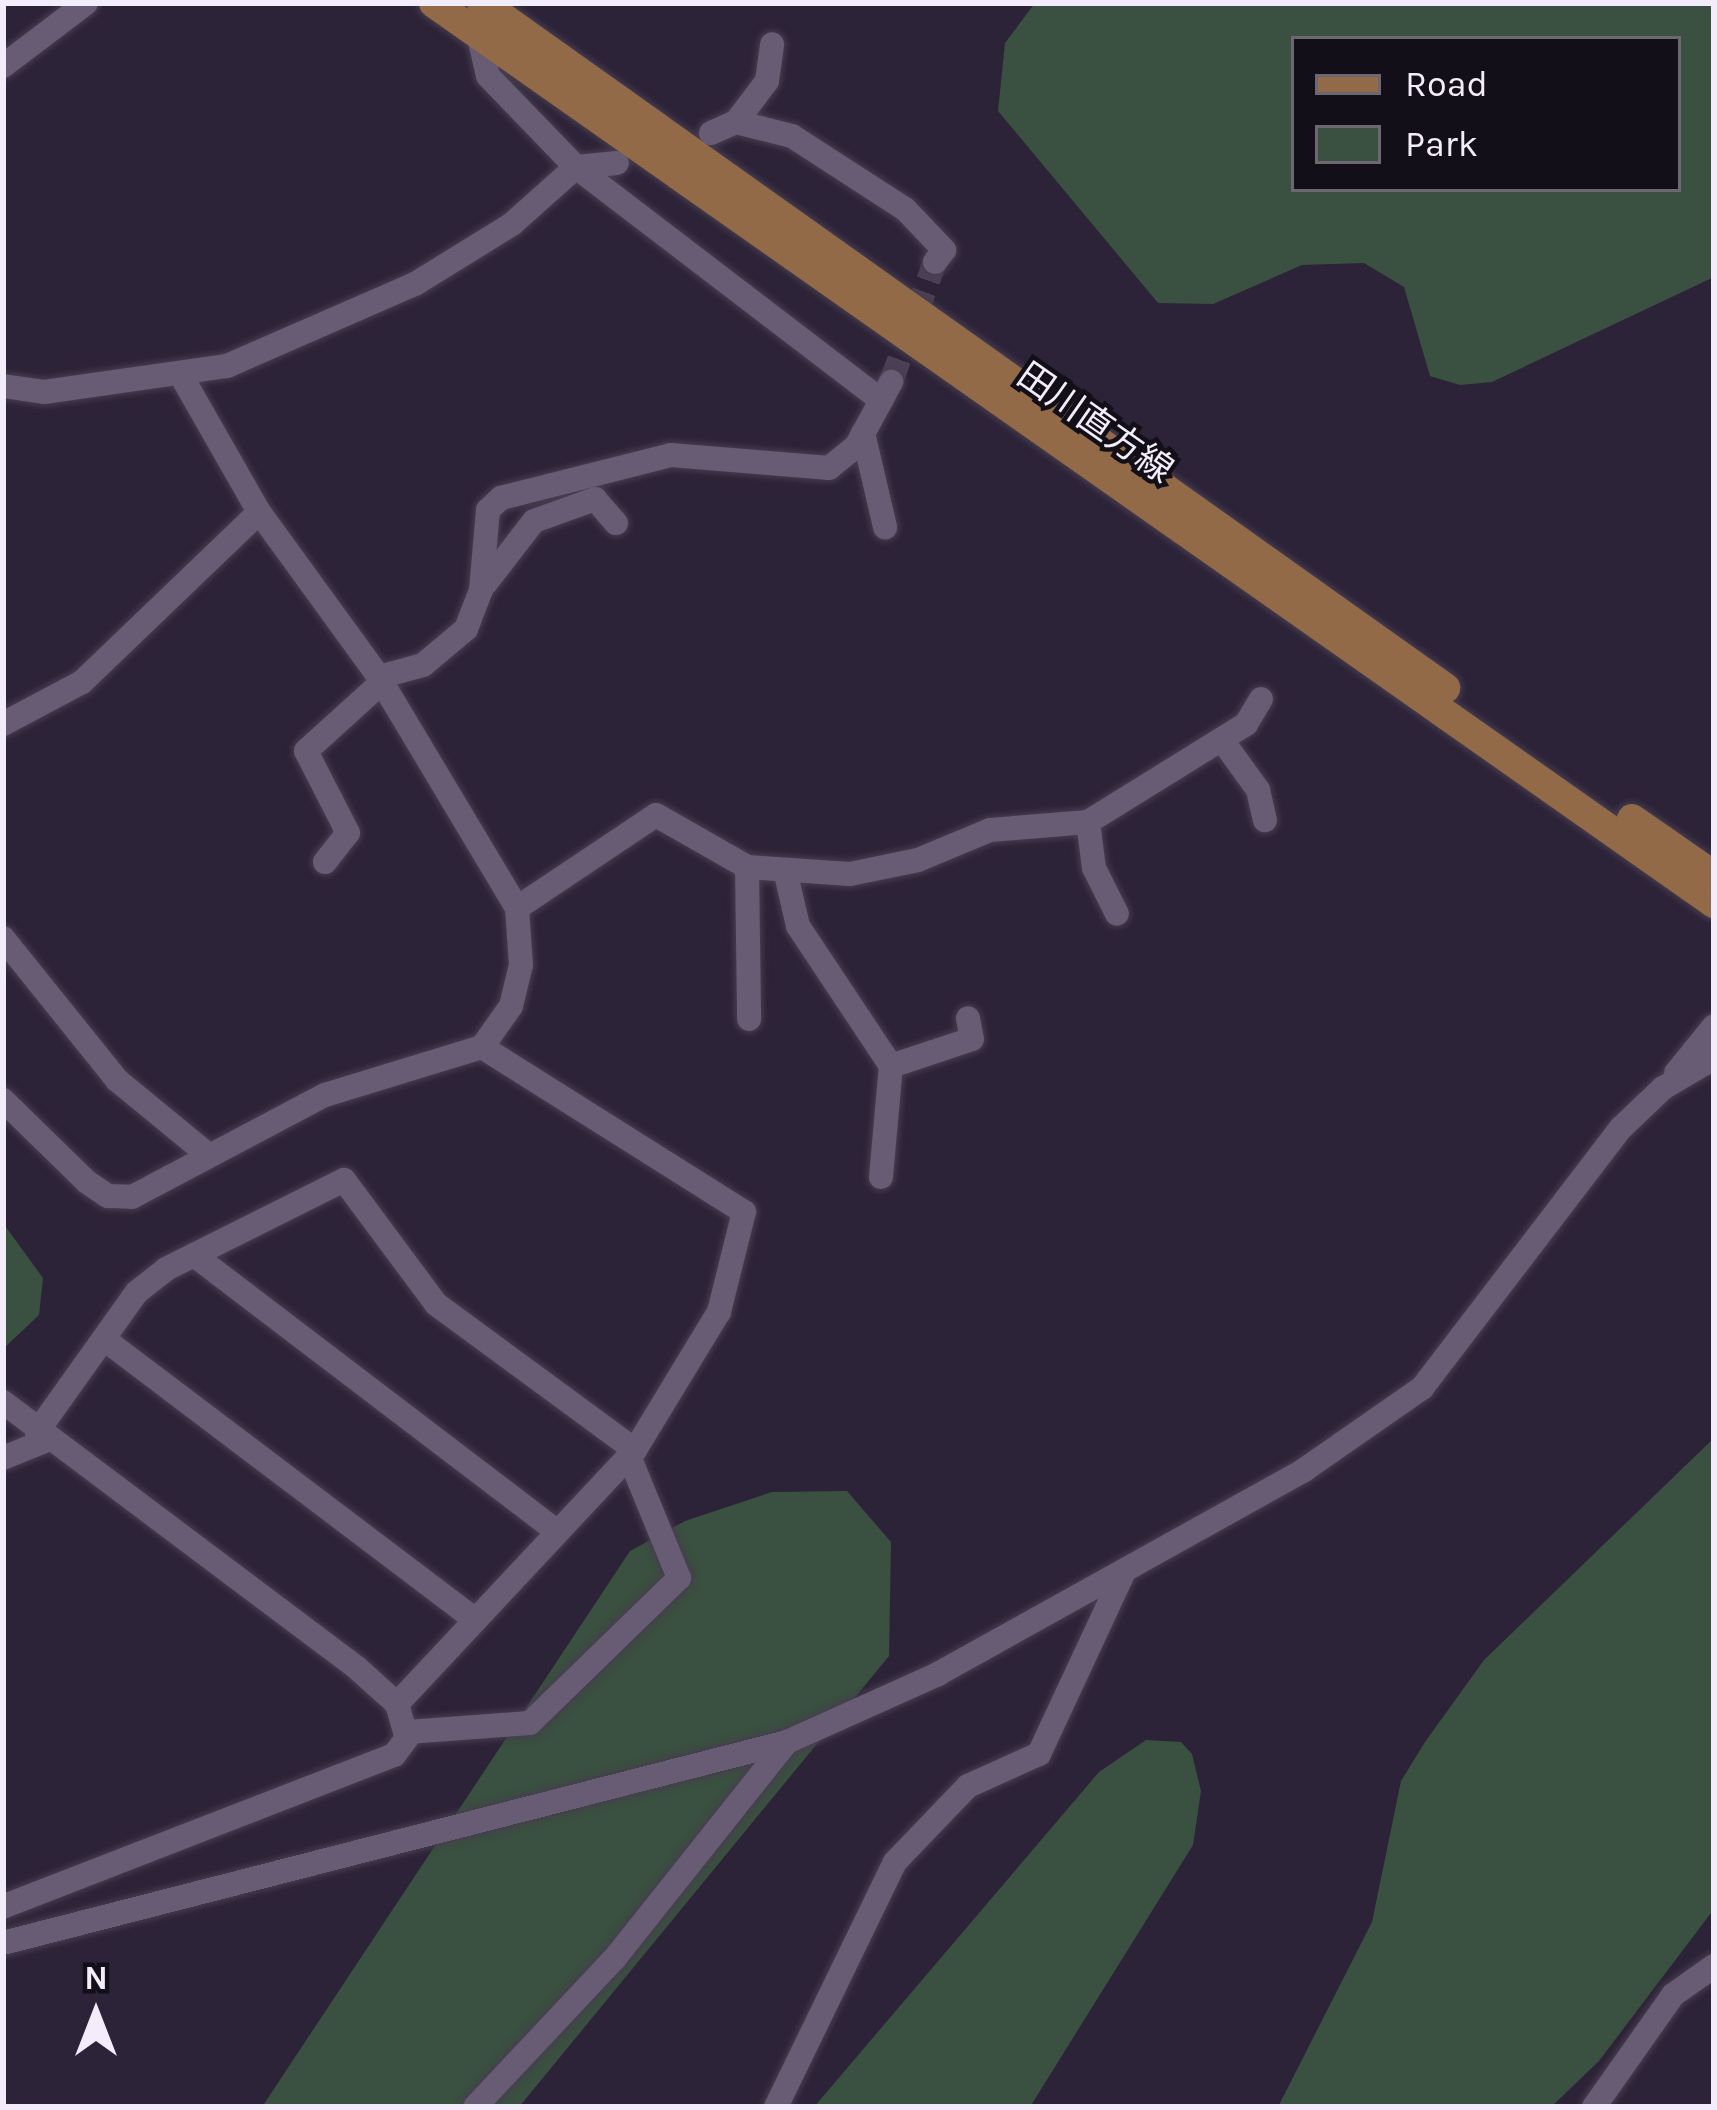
<!DOCTYPE html>
<meta charset="utf-8">
<style>
body{margin:0}
#map{position:relative;width:1717px;height:2110px;overflow:hidden;background:#2d2338;font-family:Karla,"Noto Sans JP",sans-serif}
div>[style]{position:absolute}
.green>*{inset:0;background:#3a5040}
.minor-tunnel>*{height:24px;margin-top:-12px;transform-origin:0;background:repeating-linear-gradient(90deg,#4b4155 0 24px,transparent 0 36px)}
.roads{filter:drop-shadow(0 0 3px #473d4f) drop-shadow(0 0 3px #473d4f)}
.minor>*{height:24px;margin:-12px;padding:0 12px;transform-origin:12px;border-radius:12px;background:#675c74}
.major>*{height:30px;margin:-15px;padding:0 15px;transform-origin:15px;border-radius:15px;background:#926a48}
span{translate:-50% -50%;white-space:nowrap;text-align:center;line-height:1.15;-webkit-text-stroke:9px #130f18;paint-order:stroke}
.street-label{font-size:36px;color:#f3ecfa}
.frame{position:absolute;inset:0;border:6px solid #f3ecfa;pointer-events:none}
.legend{position:absolute;left:1291px;top:36px;width:390px;height:156px;box-sizing:border-box;background:#130f18;border:3px solid #6d6772;margin:0;padding:15px 21px;list-style:none;font-size:36px;color:#f3ecfa}
.legend li{display:flex;align-items:center;gap:24px;height:60px}
.legend b{width:60px;border:3px solid #6d6772}
.north{position:absolute;left:36px;top:1954px;width:120px;height:120px;-webkit-text-stroke:9px #130f18;paint-order:stroke;rotate:0deg;font-size:33px;font-weight:700;line-height:48px;text-align:center;color:#f3ecfa}
.north::after{content:'';display:block;margin:auto;width:42px;height:54px;background:#f3ecfa;clip-path:polygon(50% 0,100% 100%,50% 72%,0 100%)}
</style>
<div id="map">
<div class="green">
<i style="clip-path:polygon(evenodd,1035px 3px,1714px 3px,1714px 277px,1492px 382px,1460px 385px,1430px 376px,1404px 287px,1364px 263px,1302px 265px,1213px 304px,1158px 303px,998px 111px,1005px 43px,1035px 3px,1294px 39px,1678px 39px,1678px 189px,1294px 189px,1294px 39px)"></i>
<i style="clip-path:polygon(3px 1223px,43px 1278px,39px 1315px,3px 1349px)"></i>
<i style="clip-path:polygon(1714px 1438px,1714px 1909px,1599px 2061px,1551px 2107px,1278px 2107px,1372px 1922px,1401px 1781px,1425px 1742px,1484px 1660px)"></i>
<i style="clip-path:polygon(847px 1491px,891px 1542px,889px 1656px,519px 2107px,262px 2107px,630px 1551px,685px 1521px,772px 1492px)"></i>
<i style="clip-path:polygon(1146px 1740px,1181px 1742px,1192px 1754px,1201px 1791px,1193px 1845px,1030px 2107px,814px 2107px,1099px 1772px)"></i>
</div>
<div class="minor-tunnel">
<i style="left:891px;top:382px;width:128px;rotate:-69.9deg"></i>
</div>
<div class="roads">
<div class="minor">
<i style="left:476px;top:24px;width:53px;rotate:77deg"></i>
<i style="left:488px;top:76px;width:127px;rotate:46deg"></i>
<i style="left:576px;top:167px;width:384px;rotate:37.4deg"></i>
<i style="left:3px;top:66px;width:104px;rotate:-37.2deg"></i>
<i style="left:736px;top:122px;width:51px;rotate:-52.9deg"></i>
<i style="left:767px;top:81px;width:37px;rotate:-82deg"></i>
<i style="left:711px;top:133px;width:27px;rotate:-24deg"></i>
<i style="left:736px;top:122px;width:58px;rotate:14deg"></i>
<i style="left:792px;top:136px;width:135px;rotate:32.9deg"></i>
<i style="left:905px;top:209px;width:57px;rotate:46.4deg"></i>
<i style="left:944px;top:250px;width:15px;rotate:127deg"></i>
<i style="left:3px;top:386px;width:41px;rotate:8.3deg"></i>
<i style="left:44px;top:392px;width:185px;rotate:-8.1deg"></i>
<i style="left:227px;top:366px;width:205px;rotate:-23.6deg"></i>
<i style="left:415px;top:284px;width:114px;rotate:-31.7deg"></i>
<i style="left:512px;top:224px;width:86px;rotate:-41.7deg"></i>
<i style="left:576px;top:167px;width:41px;rotate:-5.6deg"></i>
<i style="left:863px;top:433px;width:97px;rotate:76.8deg"></i>
<i style="left:486px;top:583px;width:78px;rotate:-52.3deg"></i>
<i style="left:534px;top:521px;width:65px;rotate:-19.8deg"></i>
<i style="left:595px;top:499px;width:32px;rotate:49deg"></i>
<i style="left:379px;top:677px;width:46px;rotate:-15.3deg"></i>
<i style="left:423px;top:665px;width:56px;rotate:-39.9deg"></i>
<i style="left:466px;top:629px;width:42px;rotate:-69deg"></i>
<i style="left:481px;top:590px;width:80px;rotate:-85deg"></i>
<i style="left:488px;top:510px;width:18px;rotate:-43deg"></i>
<i style="left:501px;top:498px;width:175px;rotate:-14.2deg"></i>
<i style="left:671px;top:455px;width:159px;rotate:4.7deg"></i>
<i style="left:829px;top:468px;width:36px;rotate:-39deg"></i>
<i style="left:857px;top:445px;width:72px;rotate:-61.6deg"></i>
<i style="left:3px;top:724px;width:89px;rotate:-28deg"></i>
<i style="left:82px;top:682px;width:245px;rotate:-43.8deg"></i>
<i style="left:1222px;top:740px;width:62px;rotate:54.2deg"></i>
<i style="left:1258px;top:790px;width:31px;rotate:77deg"></i>
<i style="left:1088px;top:822px;width:46px;rotate:82.6deg"></i>
<i style="left:1094px;top:868px;width:51px;rotate:63.4deg"></i>
<i style="left:325px;top:862px;width:37px;rotate:-52deg"></i>
<i style="left:348px;top:833px;width:92px;rotate:-117.1deg"></i>
<i style="left:306px;top:751px;width:103px;rotate:-42.2deg"></i>
<i style="left:747px;top:867px;width:152px;rotate:89.2deg"></i>
<i style="left:785px;top:870px;width:57px;rotate:76.9deg"></i>
<i style="left:798px;top:926px;width:168px;rotate:56.4deg"></i>
<i style="left:891px;top:1066px;width:85px;rotate:-18.4deg"></i>
<i style="left:972px;top:1039px;width:21px;rotate:-101deg"></i>
<i style="left:517px;top:908px;width:167px;rotate:-33.8deg"></i>
<i style="left:656px;top:815px;width:105px;rotate:29.7deg"></i>
<i style="left:747px;top:867px;width:103px;rotate:3.9deg"></i>
<i style="left:850px;top:874px;width:69px;rotate:-11.6deg"></i>
<i style="left:918px;top:860px;width:78px;rotate:-22.6deg"></i>
<i style="left:990px;top:830px;width:98px;rotate:-4.7deg"></i>
<i style="left:1088px;top:822px;width:186px;rotate:-31.8deg"></i>
<i style="left:1246px;top:724px;width:29px;rotate:-59deg"></i>
<i style="left:3px;top:938px;width:182px;rotate:51.2deg"></i>
<i style="left:117px;top:1080px;width:117px;rotate:39.4deg"></i>
<i style="left:1676px;top:1073px;width:60px;rotate:-51deg"></i>
<i style="left:3px;top:1100px;width:117px;rotate:44.3deg"></i>
<i style="left:87px;top:1182px;width:25px;rotate:34deg"></i>
<i style="left:108px;top:1196px;width:24px;rotate:2deg"></i>
<i style="left:132px;top:1197px;width:218px;rotate:-27.9deg"></i>
<i style="left:325px;top:1095px;width:164px;rotate:-17deg"></i>
<i style="left:482px;top:1047px;width:50px;rotate:-54.7deg"></i>
<i style="left:511px;top:1006px;width:42px;rotate:-76.3deg"></i>
<i style="left:521px;top:965px;width:57px;rotate:-94deg"></i>
<i style="left:517px;top:908px;width:269px;rotate:-120.9deg"></i>
<i style="left:379px;top:677px;width:204px;rotate:-126deg"></i>
<i style="left:259px;top:512px;width:158px;rotate:-119.7deg"></i>
<i style="left:881px;top:1177px;width:111px;rotate:-84.9deg"></i>
<i style="left:194px;top:1255px;width:457px;rotate:37.3deg"></i>
<i style="left:104px;top:1339px;width:466px;rotate:37.1deg"></i>
<i style="left:3px;top:1402px;width:443px;rotate:36.9deg"></i>
<i style="left:357px;top:1668px;width:54px;rotate:42deg"></i>
<i style="left:397px;top:1704px;width:35px;rotate:74deg"></i>
<i style="left:407px;top:1738px;width:21px;rotate:127deg"></i>
<i style="left:394px;top:1755px;width:420px;rotate:158.8deg"></i>
<i style="left:37px;top:1432px;width:172px;rotate:-54.5deg"></i>
<i style="left:137px;top:1292px;width:37px;rotate:-38deg"></i>
<i style="left:166px;top:1269px;width:199px;rotate:-26.6deg"></i>
<i style="left:344px;top:1180px;width:154px;rotate:53.4deg"></i>
<i style="left:436px;top:1304px;width:247px;rotate:36.3deg"></i>
<i style="left:3px;top:1458px;width:48px;rotate:-22.2deg"></i>
<i style="left:397px;top:1704px;width:348px;rotate:-46.9deg"></i>
<i style="left:635px;top:1450px;width:162px;rotate:-58.7deg"></i>
<i style="left:719px;top:1312px;width:103px;rotate:-76deg"></i>
<i style="left:744px;top:1212px;width:310px;rotate:-147.8deg"></i>
<i style="left:407px;top:1732px;width:123px;rotate:-4.2deg"></i>
<i style="left:530px;top:1723px;width:208px;rotate:-44.2deg"></i>
<i style="left:679px;top:1578px;width:132px;rotate:-112.3deg"></i>
<i style="left:3px;top:1943px;width:809px;rotate:-14.38deg"></i>
<i style="left:787px;top:1742px;width:166px;rotate:-24.2deg"></i>
<i style="left:938px;top:1674px;width:419px;rotate:-29.1deg"></i>
<i style="left:1304px;top:1470px;width:144px;rotate:-34.8deg"></i>
<i style="left:1422px;top:1388px;width:327px;rotate:-52.6deg"></i>
<i style="left:1621px;top:1128px;width:58px;rotate:-43.6deg"></i>
<i style="left:1663px;top:1088px;width:59px;rotate:-30.5deg"></i>
<i style="left:475px;top:2107px;width:204px;rotate:-46.8deg"></i>
<i style="left:615px;top:1958px;width:276px;rotate:-51.5deg"></i>
<i style="left:776px;top:2107px;width:272px;rotate:-64.1deg"></i>
<i style="left:895px;top:1862px;width:105px;rotate:-46.2deg"></i>
<i style="left:968px;top:1786px;width:78px;rotate:-24.3deg"></i>
<i style="left:1039px;top:1754px;width:196px;rotate:-65deg"></i>
<i style="left:1594px;top:2107px;width:137px;rotate:-54.8deg"></i>
<i style="left:1673px;top:1995px;width:50px;rotate:-35.3deg"></i>
</div>
<div class="major">
<i style="left:434px;top:3px;width:1565px;rotate:35.11deg"></i>
<i style="left:482px;top:3px;width:1182px;rotate:35.42deg"></i>
<i style="left:1632px;top:819px;width:100px;rotate:34.8deg"></i>
</div>
</div>
<div class="street-label">
<span style="left:1095px;top:423px;rotate:35deg">田川直方線</span>
</div>
<div class="frame"></div>
<ul class="legend">
<li><b style="height:15px;background:#926a48"></b>Road</li>
<li><b style="height:33px;background:#3a5040"></b>Park</li>
</ul>
<div class="north">N</div>
</div>
